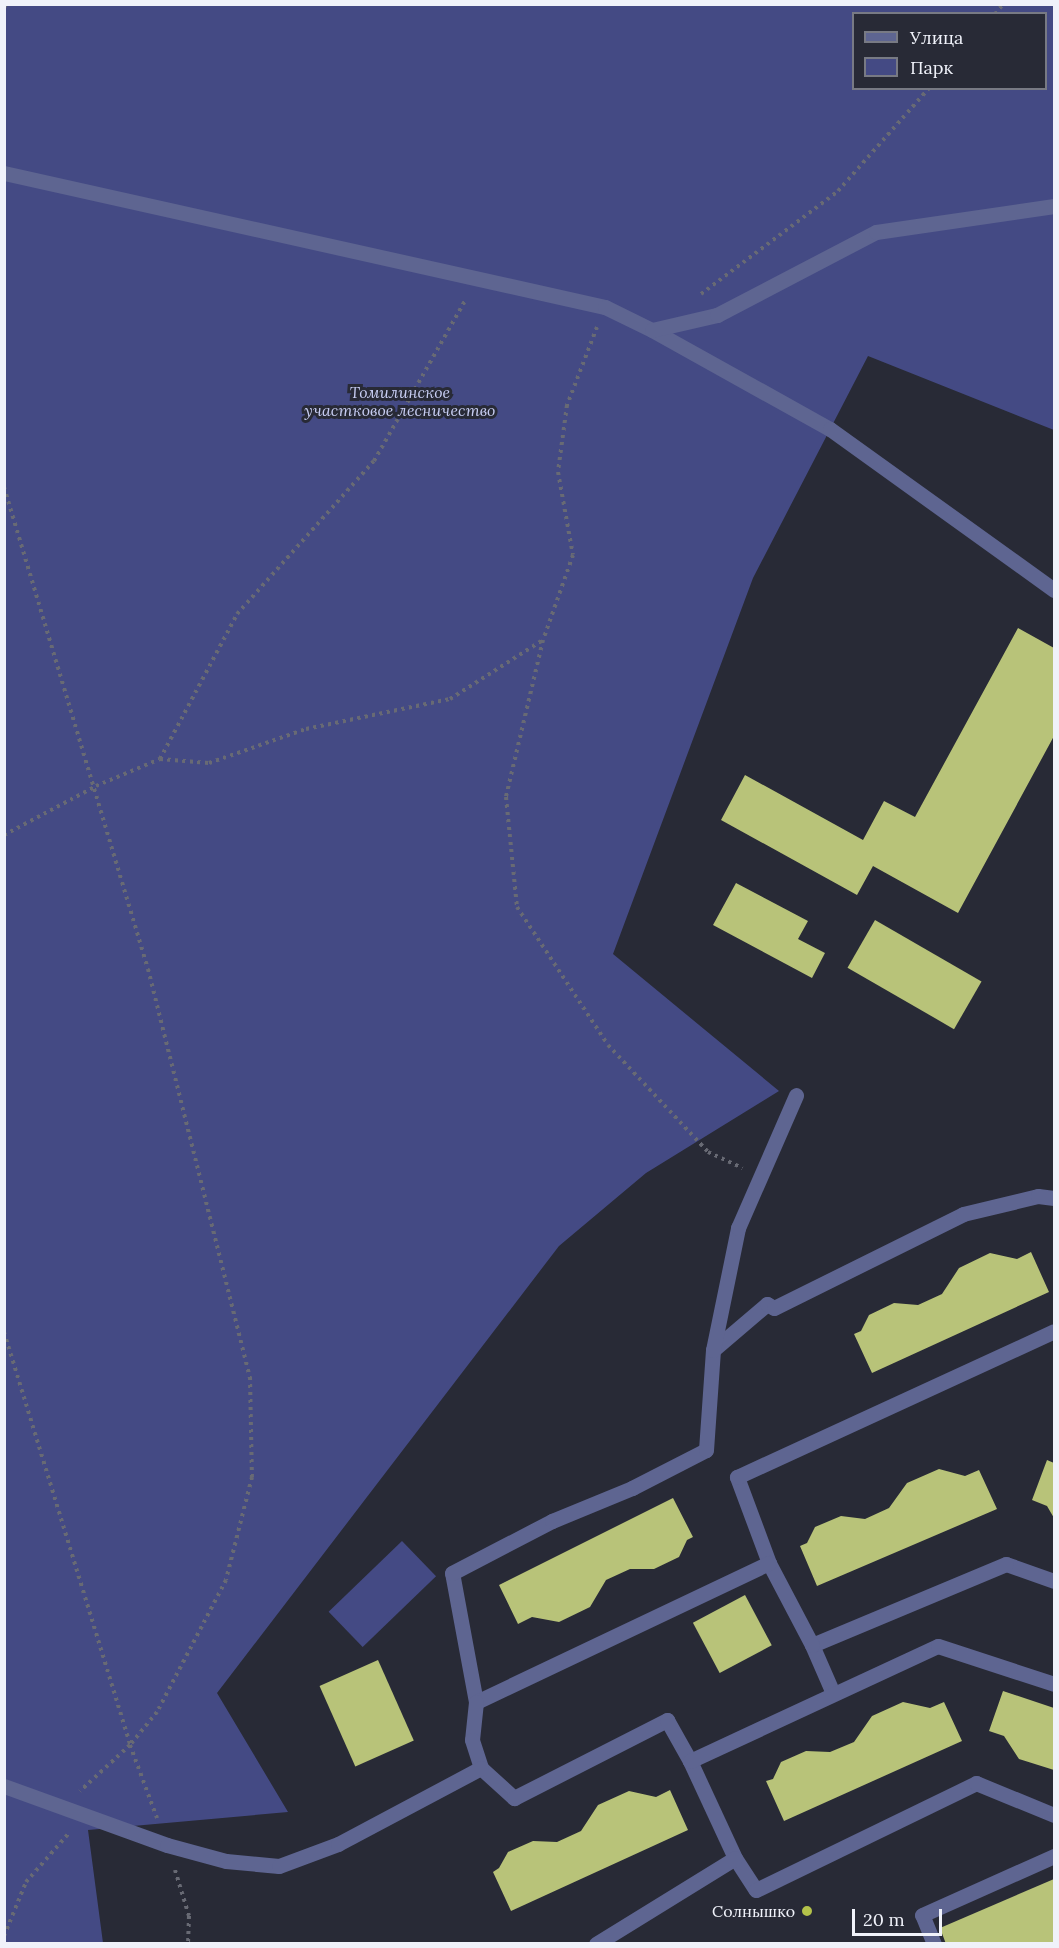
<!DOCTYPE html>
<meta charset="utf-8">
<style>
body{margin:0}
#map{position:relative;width:1059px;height:1948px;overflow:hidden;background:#282a36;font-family:Lora,serif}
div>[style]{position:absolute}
.green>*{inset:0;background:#444a84;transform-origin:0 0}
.building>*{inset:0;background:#b8c379;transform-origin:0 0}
.path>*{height:4px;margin-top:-2px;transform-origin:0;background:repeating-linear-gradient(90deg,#686a74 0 3px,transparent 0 7.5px)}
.lane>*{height:15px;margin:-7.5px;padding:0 7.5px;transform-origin:7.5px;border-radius:7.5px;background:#5e6591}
.street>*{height:15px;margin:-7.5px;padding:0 7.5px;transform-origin:7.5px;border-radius:7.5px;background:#5e6591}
.dots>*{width:16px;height:16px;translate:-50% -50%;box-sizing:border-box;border:3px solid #282a36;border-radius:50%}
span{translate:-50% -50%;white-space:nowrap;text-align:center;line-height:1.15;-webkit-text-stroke:6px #282a36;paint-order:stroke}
.park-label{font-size:16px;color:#c7cdf2;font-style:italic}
.poi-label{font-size:16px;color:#f0f2fa}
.right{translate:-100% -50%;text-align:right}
.frame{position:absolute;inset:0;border:6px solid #f0f2fa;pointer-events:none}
.legend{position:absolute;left:852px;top:12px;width:195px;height:78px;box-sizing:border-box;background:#282a36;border:2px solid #787a84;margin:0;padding:8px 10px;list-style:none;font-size:18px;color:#f0f2fa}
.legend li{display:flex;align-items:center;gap:12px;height:30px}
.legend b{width:30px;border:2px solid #787a84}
.scale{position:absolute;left:852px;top:1909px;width:90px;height:27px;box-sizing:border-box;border:3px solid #f0f2fa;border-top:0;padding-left:8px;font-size:18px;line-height:21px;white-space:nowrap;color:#f0f2fa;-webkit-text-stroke:4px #282a36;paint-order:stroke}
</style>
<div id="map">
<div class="green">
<i style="clip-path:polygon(evenodd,5px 5px,1054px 5px,1054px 430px,868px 356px,753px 578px,613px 954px,779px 1091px,646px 1173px,559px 1246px,217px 1693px,288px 1812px,88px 1830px,103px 1943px,5px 1944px,5px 5px,854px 14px,1046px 14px,1046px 88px,854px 88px,854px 14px)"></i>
<i style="left:402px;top:1541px;width:49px;height:102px;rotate:46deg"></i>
</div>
<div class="building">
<i style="clip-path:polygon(1018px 628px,1054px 648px,1054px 736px,958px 913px,873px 866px,857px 895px,721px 820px,745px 775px,863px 840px,884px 801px,915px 817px)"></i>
<i style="clip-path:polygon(736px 883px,808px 921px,798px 939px,825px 953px,812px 978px,713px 925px)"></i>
<i style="left:875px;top:920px;width:123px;height:55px;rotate:30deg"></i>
<i style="clip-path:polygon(1031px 1252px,1049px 1292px,872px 1373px,854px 1334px,861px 1331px,869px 1315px,894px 1303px,918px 1305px,942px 1294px,959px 1268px,990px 1253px,1017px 1259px)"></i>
<i style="clip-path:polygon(1047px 1460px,1054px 1463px,1054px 1518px,1047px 1506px,1032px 1500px)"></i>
<i style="clip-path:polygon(939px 1469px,965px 1476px,979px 1470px,997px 1509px,817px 1586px,800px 1546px,807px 1543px,815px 1527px,841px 1516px,865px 1519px,889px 1508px,907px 1483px)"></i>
<i style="clip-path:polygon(673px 1498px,693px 1537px,687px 1540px,679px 1557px,654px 1569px,630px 1569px,606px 1580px,590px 1607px,559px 1622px,532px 1617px,518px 1624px,499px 1585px)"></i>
<i style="left:745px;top:1595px;width:57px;height:59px;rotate:62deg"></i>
<i style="left:378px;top:1660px;width:88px;height:64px;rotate:66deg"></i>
<i style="clip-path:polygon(1003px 1691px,1054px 1708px,1054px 1770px,1019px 1759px,1004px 1736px,989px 1731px)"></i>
<i style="clip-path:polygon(903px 1702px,930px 1708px,944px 1702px,962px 1741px,784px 1821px,766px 1781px,773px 1779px,781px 1762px,806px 1751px,830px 1752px,854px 1742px,872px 1716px)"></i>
<i style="clip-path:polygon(670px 1790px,688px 1830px,511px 1911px,493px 1872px,499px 1868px,508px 1852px,533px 1841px,557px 1842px,581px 1831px,598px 1805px,629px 1791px,656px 1797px)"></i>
<i style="clip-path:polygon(1054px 1879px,1054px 1944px,946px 1944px,940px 1928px)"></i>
</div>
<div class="path">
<i style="left:4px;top:7px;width:5px;rotate:-37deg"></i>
<i style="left:995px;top:14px;width:13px;rotate:-51deg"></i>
<i style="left:701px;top:294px;width:171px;rotate:-36.9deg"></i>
<i style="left:838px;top:191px;width:137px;rotate:-48.5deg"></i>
<i style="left:597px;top:327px;width:84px;rotate:111deg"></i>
<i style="left:567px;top:405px;width:68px;rotate:97.7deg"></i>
<i style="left:558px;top:472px;width:84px;rotate:79.8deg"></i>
<i style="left:573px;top:555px;width:90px;rotate:109.4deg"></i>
<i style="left:543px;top:640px;width:161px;rotate:103.3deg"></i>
<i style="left:506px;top:797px;width:111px;rotate:84.3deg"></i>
<i style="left:517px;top:907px;width:165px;rotate:56.6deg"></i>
<i style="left:608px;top:1045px;width:146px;rotate:46.9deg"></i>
<i style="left:708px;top:1152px;width:38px;rotate:25deg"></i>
<i style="left:4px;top:487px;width:503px;rotate:73.37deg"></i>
<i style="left:148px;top:969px;width:421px;rotate:76deg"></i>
<i style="left:250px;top:1377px;width:100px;rotate:88.9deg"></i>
<i style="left:252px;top:1477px;width:106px;rotate:104.2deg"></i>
<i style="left:226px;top:1580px;width:149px;rotate:117.6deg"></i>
<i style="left:157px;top:1712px;width:43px;rotate:129.3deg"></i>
<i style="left:130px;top:1745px;width:68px;rotate:137.4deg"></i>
<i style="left:160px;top:759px;width:49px;rotate:4.7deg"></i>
<i style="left:209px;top:763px;width:103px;rotate:-19.3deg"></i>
<i style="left:306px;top:729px;width:147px;rotate:-11.8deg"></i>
<i style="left:450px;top:699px;width:110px;rotate:-32.4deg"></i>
<i style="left:4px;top:835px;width:104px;rotate:-28deg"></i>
<i style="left:96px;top:786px;width:69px;rotate:-22.9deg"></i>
<i style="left:160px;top:759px;width:164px;rotate:-62deg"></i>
<i style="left:237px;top:614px;width:205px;rotate:-48.2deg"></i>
<i style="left:374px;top:461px;width:186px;rotate:-60.4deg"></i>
<i style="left:4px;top:1332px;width:432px;rotate:73deg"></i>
<i style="left:130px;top:1745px;width:78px;rotate:69.7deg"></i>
<i style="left:175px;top:1870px;width:48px;rotate:73.1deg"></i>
<i style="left:189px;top:1916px;width:28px;rotate:92deg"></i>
<i style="left:4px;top:1936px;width:58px;rotate:-67.8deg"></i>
<i style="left:26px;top:1882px;width:65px;rotate:-48.7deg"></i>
</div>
<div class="lane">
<i style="left:652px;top:330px;width:204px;rotate:29.1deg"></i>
<i style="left:830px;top:429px;width:276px;rotate:35.7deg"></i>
<i style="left:713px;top:1350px;width:71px;rotate:-40.4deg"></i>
<i style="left:767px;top:1304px;width:8px;rotate:30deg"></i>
<i style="left:774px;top:1308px;width:211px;rotate:-26.4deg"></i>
<i style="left:963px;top:1214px;width:77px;rotate:-13.5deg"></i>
<i style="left:1038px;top:1196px;width:16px;rotate:7deg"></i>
<i style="left:769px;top:1563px;width:92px;rotate:-110.4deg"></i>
<i style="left:737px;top:1477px;width:349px;rotate:-24.7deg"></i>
<i style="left:812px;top:1645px;width:52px;rotate:66.4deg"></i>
<i style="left:476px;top:1702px;width:131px;rotate:-100.5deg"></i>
<i style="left:452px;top:1573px;width:113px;rotate:-27.5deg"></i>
<i style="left:552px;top:1521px;width:87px;rotate:-22.4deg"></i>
<i style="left:632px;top:1488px;width:83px;rotate:-27.2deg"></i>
<i style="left:706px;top:1450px;width:100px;rotate:-86deg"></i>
<i style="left:713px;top:1350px;width:125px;rotate:-78.4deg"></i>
<i style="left:738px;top:1228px;width:145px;rotate:-66.4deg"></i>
<i style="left:690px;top:1761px;width:107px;rotate:65.1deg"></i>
<i style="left:735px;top:1858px;width:38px;rotate:57deg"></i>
<i style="left:756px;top:1890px;width:245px;rotate:-25.9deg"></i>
<i style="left:976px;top:1783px;width:84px;rotate:22.3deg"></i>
<i style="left:596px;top:1944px;width:163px;rotate:-31.7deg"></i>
<i style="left:934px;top:1944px;width:31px;rotate:-112deg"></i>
<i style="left:922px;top:1915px;width:145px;rotate:-24.1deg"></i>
</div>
<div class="street">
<i style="left:4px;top:173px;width:616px;rotate:12.57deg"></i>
<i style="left:605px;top:307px;width:52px;rotate:26.1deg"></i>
<i style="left:652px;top:330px;width:67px;rotate:-13deg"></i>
<i style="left:717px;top:315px;width:179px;rotate:-27.6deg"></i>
<i style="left:876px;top:232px;width:180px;rotate:-8.3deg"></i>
<i style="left:1054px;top:1581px;width:51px;rotate:-160.5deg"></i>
<i style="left:1006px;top:1564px;width:210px;rotate:157.3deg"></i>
<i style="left:812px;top:1645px;width:93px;rotate:-117.7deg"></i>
<i style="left:769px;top:1563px;width:324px;rotate:154.6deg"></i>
<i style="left:476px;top:1702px;width:38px;rotate:96deg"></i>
<i style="left:472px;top:1740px;width:29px;rotate:72deg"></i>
<i style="left:481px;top:1768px;width:45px;rotate:42.3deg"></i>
<i style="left:514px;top:1798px;width:172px;rotate:-27deg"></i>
<i style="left:667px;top:1720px;width:47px;rotate:60.7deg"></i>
<i style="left:690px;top:1761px;width:273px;rotate:-24.9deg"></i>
<i style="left:938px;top:1646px;width:122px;rotate:18.1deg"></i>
<i style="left:4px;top:1786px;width:173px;rotate:19.9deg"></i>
<i style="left:167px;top:1845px;width:61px;rotate:15.2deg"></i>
<i style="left:226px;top:1861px;width:53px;rotate:5.4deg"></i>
<i style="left:279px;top:1866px;width:63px;rotate:-20.4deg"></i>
<i style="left:338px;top:1844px;width:162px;rotate:-28deg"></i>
</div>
<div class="dots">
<i style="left:807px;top:1911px;background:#b4c24a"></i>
</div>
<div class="park-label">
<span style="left:400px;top:401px">Томилинское<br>участковое лесничество</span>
</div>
<div class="poi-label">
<span class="right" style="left:795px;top:1911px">Солнышко</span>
</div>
<div class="frame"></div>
<ul class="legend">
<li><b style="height:8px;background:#5e6591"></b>Улица</li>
<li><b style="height:16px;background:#444a84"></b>Парк</li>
</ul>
<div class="scale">20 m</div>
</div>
